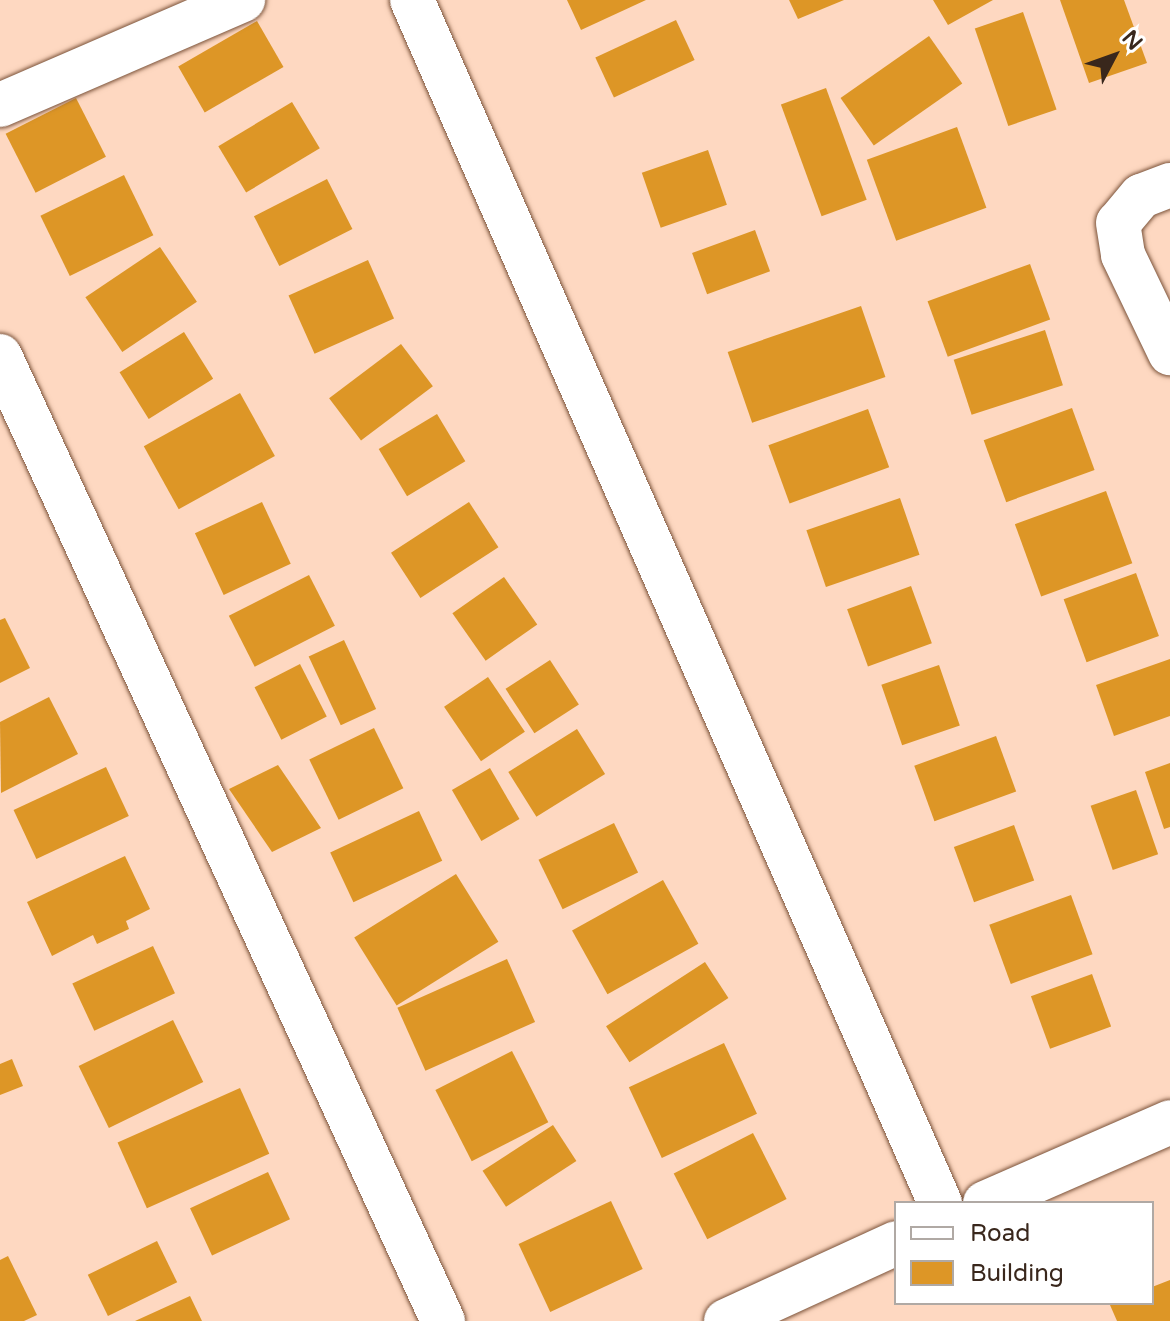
<!DOCTYPE html>
<style>
body{margin:0}
#map{position:relative;width:1170px;height:1321px;overflow:hidden;background:#fed8c1;font-family:"Varela Round",sans-serif}
div>[style]{position:absolute}
.building>*{inset:0;background:#dd9626;transform-origin:0 0}
.roads{filter:drop-shadow(0 0 2px #7b533a) drop-shadow(0 0 2px #7b533a)}
.minor>*{height:44px;margin:-22px;padding:0 22px;transform-origin:22px;border-radius:22px;background:#fff}
span{translate:-50% -50%;white-space:nowrap;text-align:center;line-height:1.15;-webkit-text-stroke:8px #fff;paint-order:stroke}
.legend{position:absolute;left:894px;top:1201px;width:260px;height:104px;box-sizing:border-box;background:#fff;border:2px solid #b0a9a4;margin:0;padding:10px 14px;list-style:none;font-size:24px;color:#39271c}
.legend li{display:flex;align-items:center;gap:16px;height:40px}
.legend b{width:40px;border:2px solid #b0a9a4}
.north{position:absolute;left:1074px;top:16px;width:80px;height:80px;-webkit-text-stroke:6px #fff;paint-order:stroke;rotate:49deg;font-size:22px;font-weight:700;line-height:32px;text-align:center;color:#39271c}
.north::after{content:'';display:block;margin:auto;width:28px;height:36px;background:#39271c;clip-path:polygon(50% 0,100% 100%,50% 72%,0 100%)}
</style>
<div id="map">
<div class="building">
<i style="clip-path:polygon(567px 0,646px 0,581px 30px)"></i>
<i style="clip-path:polygon(789px 0,844px 0,798px 19px)"></i>
<i style="clip-path:polygon(933px 0,993px 0,948px 25px)"></i>
<i style="clip-path:polygon(1060px 0,1124px 0,1147px 63px,1089px 83px)"></i>
<i style="left:1023px;top:12px;width:103px;height:51px;rotate:71deg"></i>
<i style="left:676px;top:20px;width:44px;height:89px;rotate:65deg"></i>
<i style="left:257px;top:21px;width:53px;height:91px;rotate:60deg"></i>
<i style="left:929px;top:36px;width:58px;height:108px;rotate:55deg"></i>
<i style="left:826px;top:88px;width:119px;height:48px;rotate:70deg"></i>
<i style="left:76px;top:98px;width:66px;height:79px;rotate:63deg"></i>
<i style="left:292px;top:102px;width:54px;height:86px;rotate:59deg"></i>
<i style="left:957px;top:127px;width:86px;height:96px;rotate:70deg"></i>
<i style="left:708px;top:150px;width:58px;height:70px;rotate:71deg"></i>
<i style="left:124px;top:175px;width:67px;height:93px;rotate:64deg"></i>
<i style="left:327px;top:179px;width:56px;height:82px;rotate:63deg"></i>
<i style="left:755px;top:230px;width:44px;height:67px;rotate:70deg"></i>
<i style="left:160px;top:247px;width:66px;height:90px;rotate:56deg"></i>
<i style="left:368px;top:260px;width:64px;height:87px;rotate:66deg"></i>
<i style="left:1030px;top:264px;width:59px;height:109px;rotate:70deg"></i>
<i style="left:861px;top:306px;width:75px;height:141px;rotate:71deg"></i>
<i style="left:1045px;top:330px;width:58px;height:96px;rotate:72deg"></i>
<i style="left:184px;top:332px;width:55px;height:76px;rotate:58deg"></i>
<i style="left:401px;top:344px;width:53px;height:90px;rotate:53deg"></i>
<i style="left:240px;top:393px;width:72px;height:110px;rotate:61deg"></i>
<i style="left:1072px;top:408px;width:66px;height:94px;rotate:70deg"></i>
<i style="left:868px;top:409px;width:62px;height:106px;rotate:70deg"></i>
<i style="left:437px;top:414px;width:55px;height:68px;rotate:59deg"></i>
<i style="left:1106px;top:491px;width:77px;height:97px;rotate:70deg"></i>
<i style="left:900px;top:498px;width:60px;height:99px;rotate:71deg"></i>
<i style="left:262px;top:502px;width:68px;height:74px;rotate:65deg"></i>
<i style="left:469px;top:502px;width:54px;height:93px;rotate:57deg"></i>
<i style="left:1136px;top:573px;width:67px;height:77px;rotate:70deg"></i>
<i style="left:309px;top:575px;width:57px;height:90px;rotate:63deg"></i>
<i style="left:504px;top:577px;width:58px;height:63px;rotate:55deg"></i>
<i style="left:911px;top:586px;width:61px;height:68px;rotate:70deg"></i>
<i style="clip-path:polygon(5px 618px,30px 668px,0 683px,0 620px)"></i>
<i style="left:344px;top:640px;width:76px;height:39px;rotate:65deg"></i>
<i style="clip-path:polygon(1170px 659px,1170px 716px,1114px 736px,1096px 685px)"></i>
<i style="left:550px;top:660px;width:53px;height:53px;rotate:57deg"></i>
<i style="left:300px;top:664px;width:59px;height:51px;rotate:63deg"></i>
<i style="left:939px;top:665px;width:64px;height:61px;rotate:71deg"></i>
<i style="left:488px;top:677px;width:66px;height:53px;rotate:56deg"></i>
<i style="clip-path:polygon(49px 697px,78px 754px,1px 793px,0 722px)"></i>
<i style="left:374px;top:728px;width:67px;height:72px;rotate:64deg"></i>
<i style="left:577px;top:729px;width:53px;height:81px;rotate:58deg"></i>
<i style="left:996px;top:736px;width:59px;height:87px;rotate:70deg"></i>
<i style="clip-path:polygon(1170px 763px,1170px 827px,1164px 829px,1145px 772px)"></i>
<i style="clip-path:polygon(278px 765px,321px 828px,272px 852px,229px 789px)"></i>
<i style="left:106px;top:767px;width:54px;height:102px;rotate:65deg"></i>
<i style="left:490px;top:768px;width:59px;height:44px;rotate:60deg"></i>
<i style="left:1136px;top:790px;width:68px;height:48px;rotate:71deg"></i>
<i style="left:419px;top:811px;width:55px;height:98px;rotate:65deg"></i>
<i style="left:614px;top:823px;width:55px;height:84px;rotate:64deg"></i>
<i style="left:1014px;top:825px;width:59px;height:64px;rotate:70deg"></i>
<i style="clip-path:polygon(125px 856px,150px 909px,126px 921px,129px 929px,97px 944px,93px 935px,52px 956px,27px 902px)"></i>
<i style="left:456px;top:874px;width:80px;height:120px;rotate:58deg"></i>
<i style="left:663px;top:880px;width:73px;height:104px;rotate:61deg"></i>
<i style="left:1071px;top:895px;width:63px;height:87px;rotate:70deg"></i>
<i style="left:153px;top:946px;width:52px;height:89px;rotate:65deg"></i>
<i style="left:507px;top:959px;width:69px;height:120px;rotate:66deg"></i>
<i style="left:705px;top:962px;width:43px;height:118px;rotate:57deg"></i>
<i style="left:1092px;top:974px;width:56px;height:65px;rotate:70deg"></i>
<i style="left:173px;top:1020px;width:69px;height:105px;rotate:64deg"></i>
<i style="left:724px;top:1043px;width:78px;height:105px;rotate:65deg"></i>
<i style="left:512px;top:1051px;width:80px;height:86px;rotate:63deg"></i>
<i style="clip-path:polygon(12px 1059px,23px 1086px,0 1095px,0 1064px)"></i>
<i style="left:240px;top:1088px;width:72px;height:134px;rotate:66deg"></i>
<i style="left:553px;top:1125px;width:43px;height:84px;rotate:57deg"></i>
<i style="left:753px;top:1133px;width:74px;height:89px;rotate:63deg"></i>
<i style="left:268px;top:1172px;width:52px;height:86px;rotate:65deg"></i>
<i style="left:611px;top:1201px;width:75px;height:102px;rotate:65deg"></i>
<i style="left:157px;top:1241px;width:46px;height:77px;rotate:64deg"></i>
<i style="clip-path:polygon(8px 1256px,37px 1315px,24px 1321px,0 1321px,0 1260px)"></i>
<i style="clip-path:polygon(1170px 1280px,1170px 1321px,1117px 1321px,1110px 1305px,1152px 1303px,1152px 1287px)"></i>
<i style="clip-path:polygon(190px 1296px,202px 1321px,135px 1321px)"></i>
</div>
<div class="roads">
<div class="minor">
<i style="left:412px;top:0;width:1314px;rotate:66.3deg"></i>
<i style="left:0;top:105px;width:265px;rotate:-23.4deg"></i>
<i style="left:1170px;top:185px;width:31px;rotate:159deg"></i>
<i style="left:1141px;top:196px;width:35px;rotate:130deg"></i>
<i style="left:1118px;top:223px;width:32px;rotate:81deg"></i>
<i style="left:1123px;top:255px;width:109px;rotate:64.4deg"></i>
<i style="left:0;top:356px;width:1062px;rotate:65.34deg"></i>
<i style="left:985px;top:1203px;width:202px;rotate:-23.6deg"></i>
<i style="left:726px;top:1321px;width:187px;rotate:-24.6deg"></i>
</div>
</div>
<ul class="legend">
<li><b style="height:10px;background:#fff"></b>Road</li>
<li><b style="height:22px;background:#dd9626"></b>Building</li>
</ul>
<div class="north">N</div>
</div>
